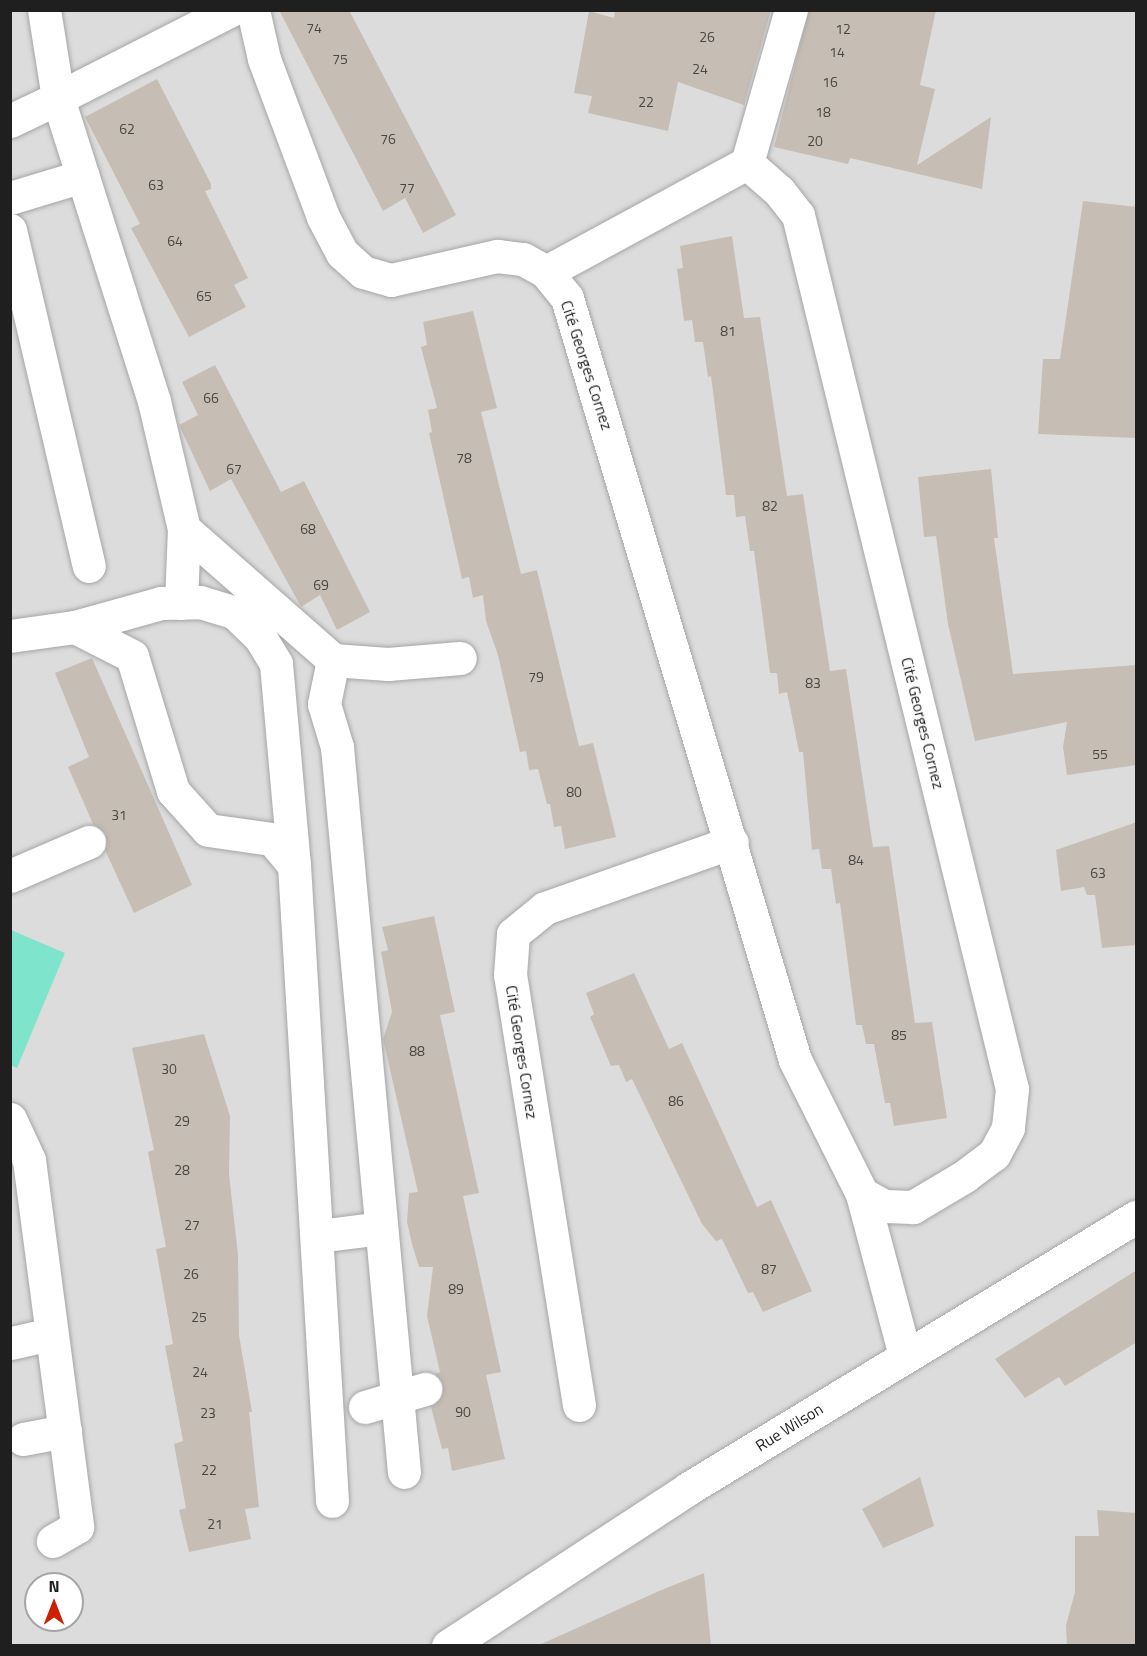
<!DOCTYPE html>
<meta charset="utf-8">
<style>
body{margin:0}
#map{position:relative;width:1147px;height:1656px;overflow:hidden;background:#f1eee5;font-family:"Titillium Web",sans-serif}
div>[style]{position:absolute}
.residential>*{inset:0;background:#dddcdc}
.pitch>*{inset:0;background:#7ee5cc}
.building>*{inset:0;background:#c6beb4}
.roads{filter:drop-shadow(0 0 2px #a6a6a6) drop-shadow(0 0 2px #a6a6a6)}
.minor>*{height:33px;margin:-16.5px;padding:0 16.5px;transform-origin:16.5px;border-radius:16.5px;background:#fff}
span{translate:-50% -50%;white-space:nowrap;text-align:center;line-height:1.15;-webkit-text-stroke:5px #fff;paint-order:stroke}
.number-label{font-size:14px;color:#494744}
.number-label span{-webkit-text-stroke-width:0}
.street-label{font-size:16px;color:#1f1f1f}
.frame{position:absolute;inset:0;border:12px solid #1f1f1f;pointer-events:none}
.north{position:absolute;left:24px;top:1572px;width:60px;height:60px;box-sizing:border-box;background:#fff;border:2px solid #a5a5a5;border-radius:50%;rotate:0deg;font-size:16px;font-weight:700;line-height:24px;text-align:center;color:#1f1f1f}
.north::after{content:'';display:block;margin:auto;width:21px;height:27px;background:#ce1f00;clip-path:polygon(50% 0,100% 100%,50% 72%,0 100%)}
</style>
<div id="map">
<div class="residential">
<i style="clip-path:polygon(evenodd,11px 11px,1136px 11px,1136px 1645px,11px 1646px,11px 11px,36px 1584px,72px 1584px,72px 1620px,36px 1620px,36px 1584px)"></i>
</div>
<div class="pitch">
<i style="clip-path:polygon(11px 930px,65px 953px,17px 1068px,10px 1065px)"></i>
</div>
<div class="building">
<i style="clip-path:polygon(279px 10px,349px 10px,456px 215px,423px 233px,405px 198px,383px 211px)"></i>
<i style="clip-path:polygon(615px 10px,771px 10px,744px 105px,678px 82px,668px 131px,588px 113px,592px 96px,574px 93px,589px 11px,614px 18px)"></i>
<i style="clip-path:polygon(809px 10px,936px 10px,920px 85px,935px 89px,917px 165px,991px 117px,982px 189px,850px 158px,848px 164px,774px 147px)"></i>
<i style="clip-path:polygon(157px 79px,211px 184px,211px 189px,205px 191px,248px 278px,234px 285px,246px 307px,189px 337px,131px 228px,140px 224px,85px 117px)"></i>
<i style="clip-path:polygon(1083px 201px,1137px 207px,1137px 438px,1038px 434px,1043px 359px,1060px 359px)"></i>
<i style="clip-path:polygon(732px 236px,744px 318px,760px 317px,787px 496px,803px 494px,830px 671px,846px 669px,873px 847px,889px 846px,915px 1023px,932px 1022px,947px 1118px,894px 1126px,890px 1103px,885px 1103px,874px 1044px,866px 1044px,862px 1025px,856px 1025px,840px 903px,836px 904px,831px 869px,822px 869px,819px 849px,812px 850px,803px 752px,799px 752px,787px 692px,779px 694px,777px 673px,770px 673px,754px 551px,750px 551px,745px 516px,736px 517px,734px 495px,726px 495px,711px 376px,708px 377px,703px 342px,695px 342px,692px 320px,684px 321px,677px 269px,683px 268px,680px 246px)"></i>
<i style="clip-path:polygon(473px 311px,497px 408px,481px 412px,521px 574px,537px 570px,579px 746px,593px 743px,616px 837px,565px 849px,561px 826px,554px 827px,550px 804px,547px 804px,538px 769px,529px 770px,526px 751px,520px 752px,498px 655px,486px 621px,483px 595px,473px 598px,469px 577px,462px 579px,429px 433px,432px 432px,428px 410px,437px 408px,421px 347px,427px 345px,423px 322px)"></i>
<i style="clip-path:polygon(215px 365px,281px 492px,304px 481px,370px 612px,337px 630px,320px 595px,301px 607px,231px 479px,210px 491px,179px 425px,198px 415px,182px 382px)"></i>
<i style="clip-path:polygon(991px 469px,998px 538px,994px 538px,1013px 674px,1137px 665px,1137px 765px,1067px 775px,1063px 747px,1067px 722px,975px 741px,948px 624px,936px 536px,924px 537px,918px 477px)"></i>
<i style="clip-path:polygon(92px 658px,192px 885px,134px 913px,105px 850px,106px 834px,93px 824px,68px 767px,89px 757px,55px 673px)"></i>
<i style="clip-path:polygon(1137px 822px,1137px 945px,1102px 948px,1095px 895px,1087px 895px,1084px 887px,1061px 891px,1056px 850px)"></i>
<i style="clip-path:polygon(434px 916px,455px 1012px,440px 1015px,479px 1193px,463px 1196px,501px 1372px,486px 1375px,505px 1459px,452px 1471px,448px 1448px,442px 1449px,431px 1407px,443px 1393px,443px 1383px,435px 1374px,440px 1372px,427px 1316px,433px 1267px,419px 1267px,412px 1244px,407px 1222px,409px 1193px,418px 1192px,383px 1039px,392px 1012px,381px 952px,388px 950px,382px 927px)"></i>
<i style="clip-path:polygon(634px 973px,669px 1049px,682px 1043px,757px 1207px,771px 1200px,812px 1291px,763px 1312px,753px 1292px,748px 1293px,722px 1239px,716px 1241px,702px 1224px,632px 1079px,626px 1082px,619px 1065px,611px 1066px,590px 1017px,594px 1014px,586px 993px)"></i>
<i style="clip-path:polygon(204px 1034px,230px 1116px,229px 1174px,238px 1255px,239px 1335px,252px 1412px,249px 1412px,259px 1507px,245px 1509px,251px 1539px,189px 1552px,179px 1510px,186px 1508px,174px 1444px,183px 1441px,165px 1346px,173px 1344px,156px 1249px,166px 1247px,148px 1152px,154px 1150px,132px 1048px)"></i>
<i style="clip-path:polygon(1137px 1270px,1137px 1342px,1065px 1386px,1059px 1377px,1025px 1398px,995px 1359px)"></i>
<i style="clip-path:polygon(920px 1477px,934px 1526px,883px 1548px,862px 1509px)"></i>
<i style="clip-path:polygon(1097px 1510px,1137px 1513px,1137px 1646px,1067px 1646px,1066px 1625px,1075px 1592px,1075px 1536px,1099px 1536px)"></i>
<i style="clip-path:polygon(704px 1573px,711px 1646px,537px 1646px,659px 1591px)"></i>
</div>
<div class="roads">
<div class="minor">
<i style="left:253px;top:10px;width:50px;rotate:77.3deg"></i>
<i style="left:264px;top:59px;width:169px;rotate:69.5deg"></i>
<i style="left:323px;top:217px;width:41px;rotate:62.2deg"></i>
<i style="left:342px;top:253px;width:28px;rotate:42deg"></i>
<i style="left:363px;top:272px;width:29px;rotate:16deg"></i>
<i style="left:391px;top:280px;width:109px;rotate:-12.8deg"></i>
<i style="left:497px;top:256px;width:26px;rotate:7deg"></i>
<i style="left:523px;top:259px;width:26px;rotate:29deg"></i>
<i style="left:546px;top:272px;width:33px;rotate:51deg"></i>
<i style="left:567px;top:298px;width:795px;rotate:73.34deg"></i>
<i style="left:795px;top:1060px;width:150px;rotate:63.4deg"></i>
<i style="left:862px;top:1194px;width:168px;rotate:75.1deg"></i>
<i style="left:10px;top:121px;width:53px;rotate:-25.6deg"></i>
<i style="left:58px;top:98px;width:89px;rotate:-99deg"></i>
<i style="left:747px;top:163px;width:43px;rotate:41.2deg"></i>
<i style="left:779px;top:191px;width:31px;rotate:52deg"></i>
<i style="left:798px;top:215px;width:900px;rotate:76.24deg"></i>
<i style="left:1012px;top:1089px;width:39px;rotate:96deg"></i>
<i style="left:1008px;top:1128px;width:30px;rotate:118deg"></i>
<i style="left:994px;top:1154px;width:36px;rotate:143deg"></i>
<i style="left:965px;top:1176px;width:61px;rotate:149.2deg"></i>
<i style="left:913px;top:1207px;width:29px;rotate:-178deg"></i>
<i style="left:884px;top:1206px;width:25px;rotate:-151deg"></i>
<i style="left:10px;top:198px;width:76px;rotate:-16.8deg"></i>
<i style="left:10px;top:230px;width:345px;rotate:76.8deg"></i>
<i style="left:546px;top:272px;width:229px;rotate:-28.5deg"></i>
<i style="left:747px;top:163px;width:159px;rotate:-74deg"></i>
<i style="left:184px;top:529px;width:198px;rotate:41.3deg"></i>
<i style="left:333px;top:660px;width:55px;rotate:4.2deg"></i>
<i style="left:388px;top:664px;width:72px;rotate:-4.8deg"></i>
<i style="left:181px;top:603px;width:74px;rotate:-87.7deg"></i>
<i style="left:184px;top:529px;width:131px;rotate:-103.2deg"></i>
<i style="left:154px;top:401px;width:318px;rotate:-107.6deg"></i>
<i style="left:58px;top:98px;width:194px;rotate:-27deg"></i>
<i style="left:75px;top:627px;width:89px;rotate:-15.6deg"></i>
<i style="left:161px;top:603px;width:39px;rotate:-1deg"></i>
<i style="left:200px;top:602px;width:37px;rotate:17deg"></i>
<i style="left:235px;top:613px;width:35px;rotate:44deg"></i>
<i style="left:260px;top:637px;width:31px;rotate:59deg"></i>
<i style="left:276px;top:664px;width:202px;rotate:84.9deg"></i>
<i style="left:10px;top:636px;width:66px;rotate:-7.9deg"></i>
<i style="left:75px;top:627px;width:64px;rotate:27deg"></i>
<i style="left:132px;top:656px;width:141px;rotate:73.1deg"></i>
<i style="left:173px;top:791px;width:52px;rotate:48.1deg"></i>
<i style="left:208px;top:830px;width:65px;rotate:8deg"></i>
<i style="left:272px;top:839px;width:34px;rotate:50deg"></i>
<i style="left:294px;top:865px;width:637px;rotate:86.58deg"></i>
<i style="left:333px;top:660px;width:45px;rotate:101.6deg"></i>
<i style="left:324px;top:704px;width:45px;rotate:73.2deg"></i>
<i style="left:337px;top:747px;width:728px;rotate:84.72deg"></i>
<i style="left:10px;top:876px;width:86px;rotate:-23.3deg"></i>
<i style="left:10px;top:1119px;width:45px;rotate:65.1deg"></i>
<i style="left:29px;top:1160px;width:370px;rotate:82.5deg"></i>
<i style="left:77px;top:1527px;width:28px;rotate:150deg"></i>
<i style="left:334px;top:1234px;width:47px;rotate:-7.3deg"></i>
<i style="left:11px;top:1343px;width:41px;rotate:-12.7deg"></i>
<i style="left:579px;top:1405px;width:436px;rotate:-99.1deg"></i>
<i style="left:510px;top:975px;width:41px;rotate:-85.8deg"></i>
<i style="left:513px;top:934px;width:41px;rotate:-39.1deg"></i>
<i style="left:545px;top:908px;width:198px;rotate:-19.4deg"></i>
<i style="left:365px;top:1407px;width:63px;rotate:-16.7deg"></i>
<i style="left:23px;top:1439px;width:43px;rotate:-10.8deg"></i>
<i style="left:448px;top:1646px;width:288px;rotate:-33.2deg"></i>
<i style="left:689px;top:1488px;width:523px;rotate:-31.23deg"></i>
</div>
</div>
<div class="number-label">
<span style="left:314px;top:28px">74</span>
<span style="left:843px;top:29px">12</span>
<span style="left:707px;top:37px">26</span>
<span style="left:837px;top:52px">14</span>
<span style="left:340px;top:59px">75</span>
<span style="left:700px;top:69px">24</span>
<span style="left:830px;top:82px">16</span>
<span style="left:646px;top:102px">22</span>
<span style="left:823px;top:112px">18</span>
<span style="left:127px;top:129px">62</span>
<span style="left:388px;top:139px">76</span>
<span style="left:815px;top:141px">20</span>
<span style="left:156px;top:185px">63</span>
<span style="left:407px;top:188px">77</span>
<span style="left:175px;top:241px">64</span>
<span style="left:204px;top:296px">65</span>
<span style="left:728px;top:331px">81</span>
<span style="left:211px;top:398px">66</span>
<span style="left:464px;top:458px">78</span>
<span style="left:234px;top:469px">67</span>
<span style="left:770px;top:506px">82</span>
<span style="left:308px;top:529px">68</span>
<span style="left:321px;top:585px">69</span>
<span style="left:536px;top:677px">79</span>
<span style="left:813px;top:683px">83</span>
<span style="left:1100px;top:754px">55</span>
<span style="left:574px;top:792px">80</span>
<span style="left:119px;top:815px">31</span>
<span style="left:856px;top:860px">84</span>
<span style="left:1098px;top:873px">63</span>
<span style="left:899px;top:1035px">85</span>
<span style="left:417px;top:1051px">88</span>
<span style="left:169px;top:1069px">30</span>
<span style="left:676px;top:1101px">86</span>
<span style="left:182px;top:1121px">29</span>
<span style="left:182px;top:1170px">28</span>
<span style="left:192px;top:1225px">27</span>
<span style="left:769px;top:1269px">87</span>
<span style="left:191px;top:1274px">26</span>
<span style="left:456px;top:1289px">89</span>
<span style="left:199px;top:1317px">25</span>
<span style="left:200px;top:1372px">24</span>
<span style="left:463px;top:1412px">90</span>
<span style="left:208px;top:1413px">23</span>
<span style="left:209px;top:1470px">22</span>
<span style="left:215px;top:1524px">21</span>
</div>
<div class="street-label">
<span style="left:587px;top:365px;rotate:72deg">Cité Georges Cornez</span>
<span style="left:923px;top:723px;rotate:76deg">Cité Georges Cornez</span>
<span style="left:522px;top:1052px;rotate:81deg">Cité Georges Cornez</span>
<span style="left:789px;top:1427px;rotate:-32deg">Rue Wilson</span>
</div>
<div class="frame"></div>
<div class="north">N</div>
</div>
